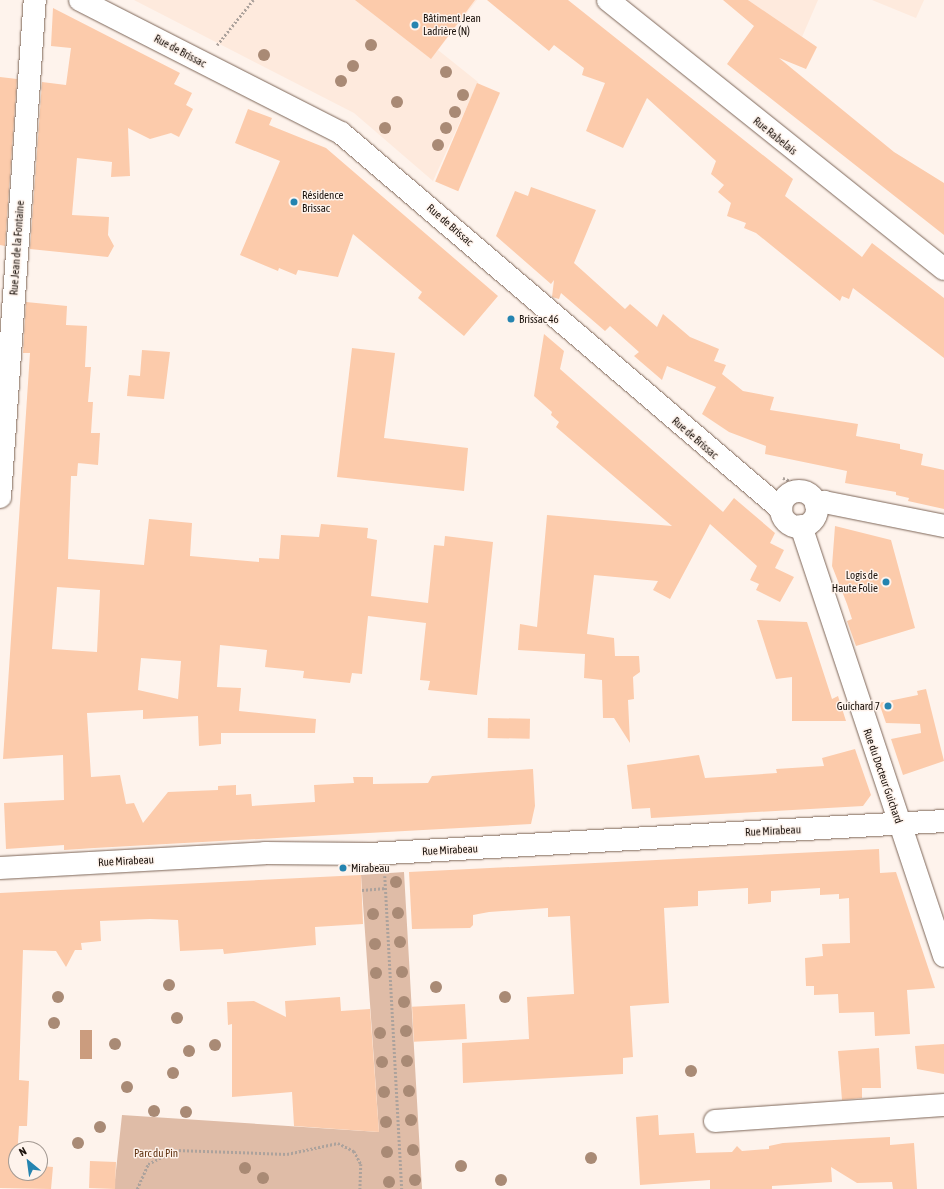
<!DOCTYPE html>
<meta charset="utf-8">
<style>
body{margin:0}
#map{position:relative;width:944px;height:1189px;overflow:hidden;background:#fef3ec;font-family:"Asap Condensed",sans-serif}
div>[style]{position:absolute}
.built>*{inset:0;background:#feeadd}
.green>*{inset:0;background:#dfbca7}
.water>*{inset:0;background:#cb9c7e;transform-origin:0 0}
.building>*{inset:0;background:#fccbab;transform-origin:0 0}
.path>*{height:2.5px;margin-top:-1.25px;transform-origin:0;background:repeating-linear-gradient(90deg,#aca29c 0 2px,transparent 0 4px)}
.roads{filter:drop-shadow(0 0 1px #7d6658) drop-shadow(0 0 1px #7d6658)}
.minor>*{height:22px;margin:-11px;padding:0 11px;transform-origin:11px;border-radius:11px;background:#fff}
.minor>.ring{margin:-11px;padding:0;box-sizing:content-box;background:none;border:22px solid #fff;border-radius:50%}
.trees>*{width:12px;height:12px;margin:-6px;border-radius:50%;background:#a98a75}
.dots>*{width:11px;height:11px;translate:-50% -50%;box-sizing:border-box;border:2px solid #fef3ec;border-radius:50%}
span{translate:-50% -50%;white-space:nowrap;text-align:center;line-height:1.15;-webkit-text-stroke:3px #fef3ec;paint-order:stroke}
.poi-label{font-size:11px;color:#1b120c}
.left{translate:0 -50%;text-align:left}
.right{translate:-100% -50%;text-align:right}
.street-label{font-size:11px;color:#1b120c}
.park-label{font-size:11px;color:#633514}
.north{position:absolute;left:8px;top:1141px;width:40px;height:40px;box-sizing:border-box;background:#fef3ec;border:1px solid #a39992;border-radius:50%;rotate:331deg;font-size:11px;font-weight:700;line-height:16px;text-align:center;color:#1b120c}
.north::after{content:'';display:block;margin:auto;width:14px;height:18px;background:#2584b0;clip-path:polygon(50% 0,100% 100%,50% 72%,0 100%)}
</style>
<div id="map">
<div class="built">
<i style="clip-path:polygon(134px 0,477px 0,438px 50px,478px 82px,433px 181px,354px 113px)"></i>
<i style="clip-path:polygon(748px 0,818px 0,802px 37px)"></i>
<i style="clip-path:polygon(872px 0,924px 0,916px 18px)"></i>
</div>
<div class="green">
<i style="clip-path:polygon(404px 872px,422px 1189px,114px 1189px,122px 1115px,379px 1132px,361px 875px)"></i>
</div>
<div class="water">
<i style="left:80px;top:1030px;width:12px;height:29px"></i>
</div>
<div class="building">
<i style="clip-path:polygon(355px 0,475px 0,431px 59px)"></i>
<i style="clip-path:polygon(487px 0,568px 0,793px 179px,785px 196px,862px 257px,872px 243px,944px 298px,944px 358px,853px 288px,849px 299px,842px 296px,840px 301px,756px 233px,744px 228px,746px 223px,727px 216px,731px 203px,718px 192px,724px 185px,711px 174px,716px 161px,647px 98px,623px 148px,586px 131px,605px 83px,582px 75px,584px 68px,554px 45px,549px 51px)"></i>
<i style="clip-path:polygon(723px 0,748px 0,817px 47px,806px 69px,779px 58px,894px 152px,944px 183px,944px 235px,727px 64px,754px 26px)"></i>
<i style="clip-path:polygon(53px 8px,180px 73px,174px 84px,192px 93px,186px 105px,193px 109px,179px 137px,171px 133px,150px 139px,128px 128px,130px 176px,111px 177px,112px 162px,77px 158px,72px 215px,109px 217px,108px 235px,114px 246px,108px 257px,30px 249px,42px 82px,66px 85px,71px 48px,51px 46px)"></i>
<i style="clip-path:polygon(0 77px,17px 79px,5px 246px,0 245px)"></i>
<i style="left:477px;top:83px;width:25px;height:107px;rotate:23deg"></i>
<i style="clip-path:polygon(248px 109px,272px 118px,269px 125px,326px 148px,498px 296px,464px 336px,418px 298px,422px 292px,353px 234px,338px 277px,298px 270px,296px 275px,279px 268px,278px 271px,240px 255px,280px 161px,235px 143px)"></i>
<i style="clip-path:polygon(531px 187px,596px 210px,574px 263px,625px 309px,630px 304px,657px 327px,663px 314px,690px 337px,719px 349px,714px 361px,726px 365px,722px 374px,743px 391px,774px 397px,770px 410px,858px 424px,856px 436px,900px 444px,900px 449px,923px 454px,921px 465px,944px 470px,944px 509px,908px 501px,909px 498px,896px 495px,896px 492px,845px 483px,847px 471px,765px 454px,766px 446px,729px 432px,702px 414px,716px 387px,667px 366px,662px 380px,634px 356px,639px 352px,610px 326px,605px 331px,561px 293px,559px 299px,552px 297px,554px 280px,551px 284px,496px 236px,515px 191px,528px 196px)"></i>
<i style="clip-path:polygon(evenodd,26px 302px,67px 306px,66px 325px,87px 326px,85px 367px,91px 367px,88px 402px,93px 402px,91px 433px,100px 433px,98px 465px,78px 463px,77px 476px,71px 476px,68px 559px,144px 565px,149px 519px,192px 523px,190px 556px,259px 562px,259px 558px,279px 559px,281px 535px,319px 537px,321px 524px,368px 528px,367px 538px,377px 540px,371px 596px,428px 603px,434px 545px,444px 546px,445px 536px,493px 542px,477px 695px,428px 690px,430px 681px,420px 680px,426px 623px,368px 616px,362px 674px,352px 673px,350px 683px,303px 678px,304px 671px,265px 667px,267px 650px,220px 645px,217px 687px,241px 688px,239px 711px,316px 719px,315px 733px,221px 733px,221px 744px,199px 746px,198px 716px,143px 719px,143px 710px,87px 713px,91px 777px,120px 775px,126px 804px,134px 803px,143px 823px,168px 792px,218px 790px,218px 786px,236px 785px,236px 795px,251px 794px,252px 806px,315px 802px,314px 785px,354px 783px,353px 777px,373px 777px,373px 784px,428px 783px,432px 776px,533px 769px,535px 806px,531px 824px,94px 848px,64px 850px,64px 845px,6px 849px,4px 803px,64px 800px,63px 755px,3px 759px,30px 353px,23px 353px,26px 302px,57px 587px,100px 590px,97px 652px,52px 649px,57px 587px,26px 302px,141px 658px,181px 661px,178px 699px,138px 690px,141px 658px)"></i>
<i style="clip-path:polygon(544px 334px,564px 351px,560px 369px,723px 512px,734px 498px,775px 533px,770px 543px,784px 550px,775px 568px,794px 577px,780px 602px,756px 590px,759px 584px,750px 580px,757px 566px,710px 524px,670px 599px,653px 590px,658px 581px,594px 575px,587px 634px,614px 638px,615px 656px,639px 656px,640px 672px,633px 677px,634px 699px,628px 700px,630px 743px,614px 718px,603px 718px,602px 680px,584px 678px,585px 654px,518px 650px,520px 624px,537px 627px,547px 515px,672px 526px,556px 427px,559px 422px,551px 415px,552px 412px,534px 396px)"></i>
<i style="clip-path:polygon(352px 348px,395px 353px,384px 438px,468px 448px,464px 491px,337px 477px)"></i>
<i style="clip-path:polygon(142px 350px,170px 352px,164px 399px,127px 396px,129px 375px,140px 376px)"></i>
<i style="clip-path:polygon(835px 526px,891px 540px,915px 628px,856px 646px,847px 621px,852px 619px,847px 604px,832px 566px)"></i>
<i style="clip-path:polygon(757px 620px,807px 622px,832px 699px,838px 696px,846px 721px,792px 721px,792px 677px,776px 679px)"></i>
<i style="clip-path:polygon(926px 689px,944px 761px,903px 775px,891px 739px,921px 733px,920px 724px,886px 723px,879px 703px,918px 695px,917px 691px)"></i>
<i style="left:488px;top:718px;width:42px;height:20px;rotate:1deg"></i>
<i style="clip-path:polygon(855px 749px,871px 795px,863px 806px,651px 818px,650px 808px,632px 809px,627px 765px,699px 755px,705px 778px,777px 773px,776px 769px,824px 766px,822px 758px)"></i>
<i style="clip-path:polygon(879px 849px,880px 873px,896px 872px,935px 988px,907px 990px,910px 1034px,875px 1036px,874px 1012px,839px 1013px,838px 994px,814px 995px,814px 986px,806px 986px,805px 958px,823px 956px,822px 944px,850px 943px,849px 898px,839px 899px,839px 894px,820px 895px,820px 888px,771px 891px,771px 902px,748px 904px,748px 888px,698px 891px,698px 906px,664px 908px,669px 1003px,630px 1006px,633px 1057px,623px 1058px,623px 1074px,463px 1083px,462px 1043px,529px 1039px,527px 997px,574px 994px,570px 916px,548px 917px,548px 908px,489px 912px,473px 915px,473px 925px,470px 928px,412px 929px,409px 872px)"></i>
<i style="clip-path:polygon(361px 875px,363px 924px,315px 927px,316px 945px,224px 954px,223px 949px,180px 951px,178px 920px,150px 919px,100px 921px,101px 941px,81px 943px,82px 950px,75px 950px,66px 967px,56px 951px,23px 950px,19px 1080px,29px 1081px,27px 1126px,19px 1126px,16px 1173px,40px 1173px,40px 1166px,53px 1167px,51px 1189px,0 1188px,0 893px)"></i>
<i style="clip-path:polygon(340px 997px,341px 1011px,370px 1009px,379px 1132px,294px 1126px,292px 1092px,232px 1097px,232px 1024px,228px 1025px,227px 1002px,254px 1001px,286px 1017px,285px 1001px)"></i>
<i style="left:465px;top:1004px;width:35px;height:53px;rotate:87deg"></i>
<i style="clip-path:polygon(944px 1044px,944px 1074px,917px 1069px,915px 1046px)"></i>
<i style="clip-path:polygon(879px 1048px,881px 1088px,862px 1088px,862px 1098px,842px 1100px,838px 1051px)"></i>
<i style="clip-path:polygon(658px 1115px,659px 1135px,694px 1133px,696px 1153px,732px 1152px,737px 1146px,742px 1151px,769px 1149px,769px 1146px,783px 1143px,851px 1139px,890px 1137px,890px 1145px,914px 1143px,917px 1189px,893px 1189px,892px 1182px,857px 1183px,831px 1167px,832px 1182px,772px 1186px,772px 1189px,710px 1189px,710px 1180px,640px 1185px,636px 1117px)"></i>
<i style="left:90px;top:1161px;width:26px;height:27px;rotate:2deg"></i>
</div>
<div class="path">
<i style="left:217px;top:45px;width:58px;rotate:-51.3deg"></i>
<i style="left:783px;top:478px;width:11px;rotate:22deg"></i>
<i style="left:793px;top:482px;width:11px;rotate:56deg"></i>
<i style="left:385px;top:876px;width:313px;rotate:86.9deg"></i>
<i style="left:362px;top:890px;width:24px;rotate:-5deg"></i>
<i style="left:137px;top:1189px;width:27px;rotate:-66deg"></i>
<i style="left:148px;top:1164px;width:30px;rotate:-27deg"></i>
<i style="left:175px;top:1150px;width:112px;rotate:2deg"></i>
<i style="left:287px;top:1154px;width:52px;rotate:-12.2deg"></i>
<i style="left:338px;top:1143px;width:18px;rotate:27deg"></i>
<i style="left:354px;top:1151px;width:15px;rotate:62deg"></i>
<i style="left:361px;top:1164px;width:25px;rotate:92deg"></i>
</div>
<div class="roads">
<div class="minor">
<i style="left:80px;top:0;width:293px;rotate:27deg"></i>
<i style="left:341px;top:133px;width:579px;rotate:40.52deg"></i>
<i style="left:608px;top:0;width:430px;rotate:38.7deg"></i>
<i class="ring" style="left:781px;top:491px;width:14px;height:14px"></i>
<i style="left:0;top:497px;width:498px;rotate:-86deg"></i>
<i style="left:816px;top:505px;width:9px;rotate:-21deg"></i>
<i style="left:824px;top:502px;width:122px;rotate:11.3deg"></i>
<i style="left:801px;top:526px;width:453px;rotate:71.6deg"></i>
<i style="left:0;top:868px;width:265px;rotate:-3.2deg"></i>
<i style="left:265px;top:853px;width:105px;rotate:0.5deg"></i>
<i style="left:370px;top:854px;width:575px;rotate:-3.29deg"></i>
<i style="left:715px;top:1121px;width:230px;rotate:-4deg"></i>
</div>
</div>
<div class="trees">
<i style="left:371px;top:45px"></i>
<i style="left:264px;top:55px"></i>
<i style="left:353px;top:66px"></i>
<i style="left:446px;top:72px"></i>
<i style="left:341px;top:81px"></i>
<i style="left:463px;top:95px"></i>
<i style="left:397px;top:102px"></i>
<i style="left:455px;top:112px"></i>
<i style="left:385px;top:128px"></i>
<i style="left:446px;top:128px"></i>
<i style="left:438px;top:145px"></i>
<i style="left:396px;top:882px"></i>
<i style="left:398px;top:913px"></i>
<i style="left:373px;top:914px"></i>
<i style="left:400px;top:942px"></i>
<i style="left:375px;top:944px"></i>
<i style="left:402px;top:972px"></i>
<i style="left:376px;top:973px"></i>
<i style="left:169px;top:985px"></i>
<i style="left:436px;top:987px"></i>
<i style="left:58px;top:997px"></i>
<i style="left:505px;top:997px"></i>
<i style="left:404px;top:1002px"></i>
<i style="left:177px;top:1018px"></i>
<i style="left:54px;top:1023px"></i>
<i style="left:406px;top:1031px"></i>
<i style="left:380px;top:1033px"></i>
<i style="left:115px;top:1044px"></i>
<i style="left:215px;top:1045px"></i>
<i style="left:189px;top:1051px"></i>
<i style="left:407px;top:1061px"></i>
<i style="left:382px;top:1062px"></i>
<i style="left:691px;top:1071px"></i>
<i style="left:173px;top:1073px"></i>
<i style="left:127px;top:1087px"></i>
<i style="left:409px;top:1091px"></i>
<i style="left:384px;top:1092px"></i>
<i style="left:154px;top:1111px"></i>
<i style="left:186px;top:1112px"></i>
<i style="left:411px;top:1120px"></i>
<i style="left:386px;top:1122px"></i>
<i style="left:100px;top:1127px"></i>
<i style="left:78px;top:1143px"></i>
<i style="left:413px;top:1150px"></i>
<i style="left:387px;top:1152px"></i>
<i style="left:591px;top:1158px"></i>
<i style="left:461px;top:1166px"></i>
<i style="left:245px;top:1168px"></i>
<i style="left:263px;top:1178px"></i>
<i style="left:415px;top:1180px"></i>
<i style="left:501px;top:1180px"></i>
<i style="left:389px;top:1182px"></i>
</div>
<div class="dots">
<i style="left:415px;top:25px;background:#2584b0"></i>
<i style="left:294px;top:202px;background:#2584b0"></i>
<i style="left:511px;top:319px;background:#2584b0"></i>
<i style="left:886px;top:582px;background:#2584b0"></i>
<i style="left:888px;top:706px;background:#2584b0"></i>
<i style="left:343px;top:868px;background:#2584b0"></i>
</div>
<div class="poi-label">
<span class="left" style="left:423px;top:25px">Bâtiment Jean<br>Ladrière (N)</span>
<span class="left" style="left:302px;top:202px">Résidence<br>Brissac</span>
<span class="left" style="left:519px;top:319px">Brissac 46</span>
<span class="right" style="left:878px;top:582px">Logis de<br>Haute Folie</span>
<span class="right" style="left:880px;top:706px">Guichard 7</span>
<span class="left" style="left:351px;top:868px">Mirabeau</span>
</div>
<div class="street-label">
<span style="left:180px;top:51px;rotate:28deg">Rue de Brissac</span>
<span style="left:775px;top:136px;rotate:39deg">Rue Rabelais</span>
<span style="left:450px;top:225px;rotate:41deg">Rue de Brissac</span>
<span style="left:17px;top:248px;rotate:-86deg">Rue Jean de la Fontaine</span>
<span style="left:695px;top:438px;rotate:41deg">Rue de Brissac</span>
<span style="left:883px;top:776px;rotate:71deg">Rue du Docteur Guichard</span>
<span style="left:773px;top:831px;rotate:-3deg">Rue Mirabeau</span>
<span style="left:450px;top:850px;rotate:-3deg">Rue Mirabeau</span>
<span style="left:126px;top:861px;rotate:-3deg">Rue Mirabeau</span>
</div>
<div class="park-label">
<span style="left:156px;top:1153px">Parc du Pin</span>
</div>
<div class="north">N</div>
</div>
